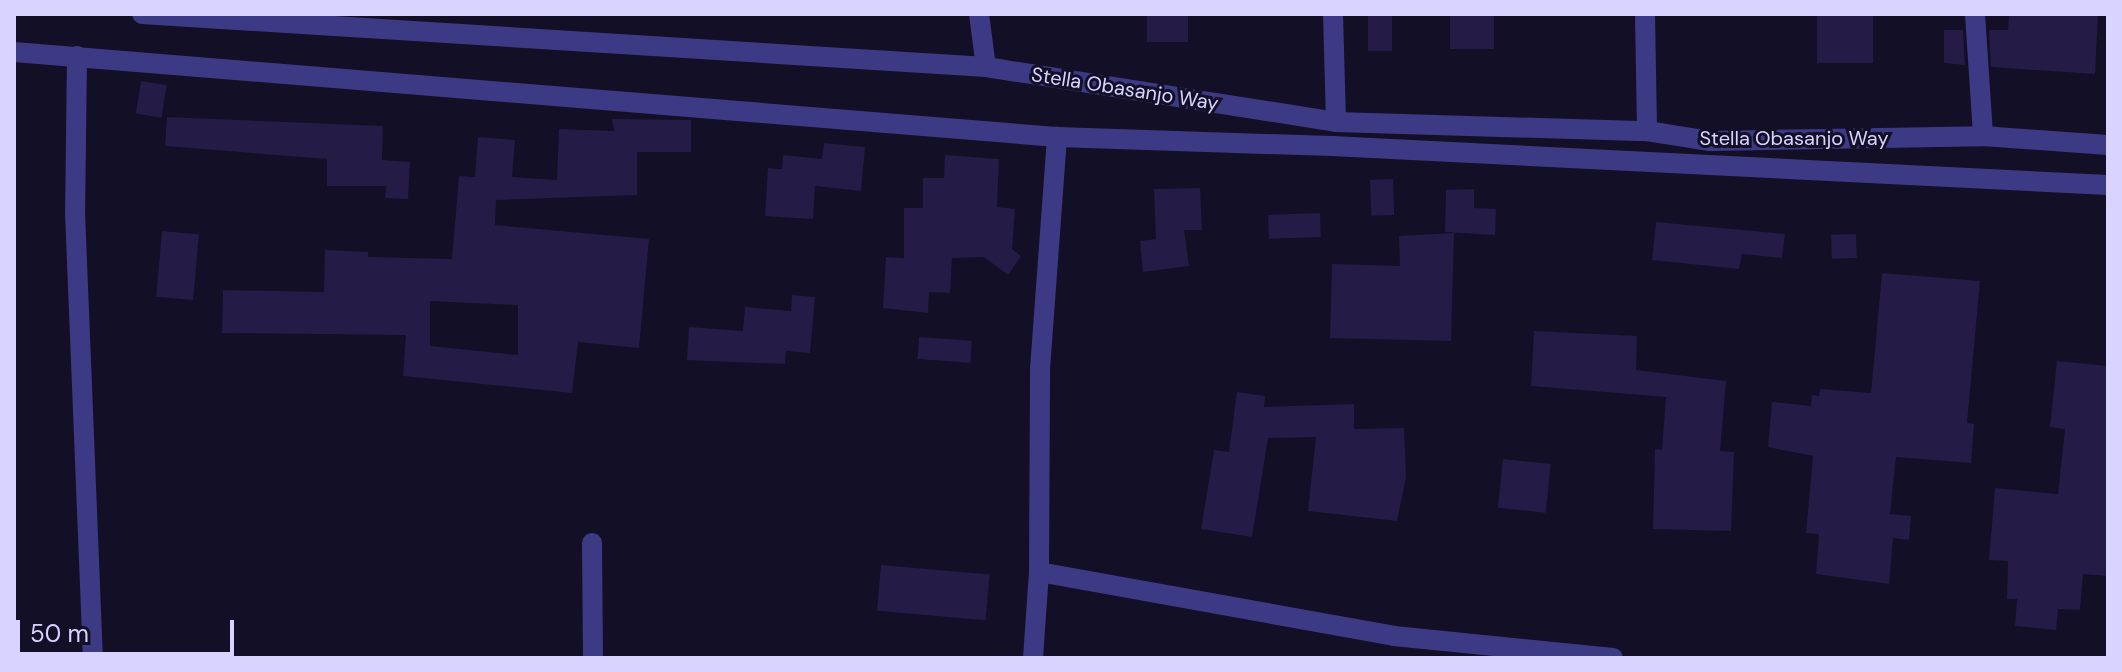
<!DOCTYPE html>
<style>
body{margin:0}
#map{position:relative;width:2122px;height:672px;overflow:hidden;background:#130f26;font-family:"DM Sans",sans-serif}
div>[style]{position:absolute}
.building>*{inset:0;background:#241b47;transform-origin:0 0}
.minor>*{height:20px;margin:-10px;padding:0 10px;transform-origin:10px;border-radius:10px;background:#3d3a85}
span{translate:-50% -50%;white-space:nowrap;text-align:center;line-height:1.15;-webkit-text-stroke:6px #130f26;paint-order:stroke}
.street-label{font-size:20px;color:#d9d4ff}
.frame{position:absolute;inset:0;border:16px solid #d9d4ff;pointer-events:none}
.scale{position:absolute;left:16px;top:620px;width:218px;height:36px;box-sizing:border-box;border:4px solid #d9d4ff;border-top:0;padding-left:10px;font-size:24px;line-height:28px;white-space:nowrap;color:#d9d4ff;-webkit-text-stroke:6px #130f26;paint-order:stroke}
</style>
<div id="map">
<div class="building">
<i style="left:1147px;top:14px;width:41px;height:28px"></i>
<i style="left:1368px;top:14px;width:24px;height:37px"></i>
<i style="left:1450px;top:14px;width:44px;height:35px"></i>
<i style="left:1817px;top:14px;width:56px;height:49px"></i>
<i style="clip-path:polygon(2009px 14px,2098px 14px,2095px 74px,1991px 67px,1989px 30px,2008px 30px)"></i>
<i style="clip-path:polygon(1944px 30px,1963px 30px,1965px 65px,1944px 63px)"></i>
<i style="left:141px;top:81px;width:26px;height:33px;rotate:9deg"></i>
<i style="clip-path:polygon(167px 117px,383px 126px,382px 160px,410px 162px,408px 199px,385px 198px,386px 186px,327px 186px,327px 159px,165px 146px)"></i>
<i style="clip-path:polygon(evenodd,612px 119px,691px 120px,691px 152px,637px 152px,637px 195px,496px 200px,495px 225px,649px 239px,639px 348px,578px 342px,572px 393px,403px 376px,406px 335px,222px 333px,223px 290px,324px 292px,325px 250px,368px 252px,368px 257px,452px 259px,459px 176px,475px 177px,478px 137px,515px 140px,512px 177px,557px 180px,559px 129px,614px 131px,612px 119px,430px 301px,518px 305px,518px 355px,430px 346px,430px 301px)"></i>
<i style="clip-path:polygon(824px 143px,865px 147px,861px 191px,815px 186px,813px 219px,765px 216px,768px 168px,782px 169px,783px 155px,822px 159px)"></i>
<i style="clip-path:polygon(945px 155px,999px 159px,997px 207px,1015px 209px,1012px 249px,1021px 256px,1008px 275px,984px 257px,952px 258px,950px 293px,929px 292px,928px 313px,883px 308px,886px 257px,904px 258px,904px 208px,923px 208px,923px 178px,944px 178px)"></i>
<i style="left:1393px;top:179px;width:36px;height:23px;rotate:88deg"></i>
<i style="clip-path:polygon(1200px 188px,1202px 230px,1184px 230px,1189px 266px,1143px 272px,1140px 241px,1156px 239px,1154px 189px)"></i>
<i style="clip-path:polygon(1474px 189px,1474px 208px,1496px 209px,1495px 235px,1445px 232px,1446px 190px)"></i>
<i style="left:1320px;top:213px;width:24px;height:52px;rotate:88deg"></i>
<i style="clip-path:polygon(1656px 222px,1785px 234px,1782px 258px,1742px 254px,1739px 269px,1652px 260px)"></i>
<i style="left:162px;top:231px;width:37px;height:66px;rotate:5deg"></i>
<i style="clip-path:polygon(1454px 233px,1451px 341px,1330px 338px,1332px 264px,1400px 266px,1399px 236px)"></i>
<i style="left:1856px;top:234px;width:24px;height:25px;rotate:88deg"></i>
<i style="clip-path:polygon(1882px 273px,1980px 281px,1967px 423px,1974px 424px,1971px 463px,1896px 457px,1890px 514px,1911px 516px,1909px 540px,1893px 538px,1889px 584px,1816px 574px,1819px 534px,1806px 533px,1813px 456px,1768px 447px,1772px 402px,1811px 406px,1812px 395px,1819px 396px,1820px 389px,1871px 393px)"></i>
<i style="clip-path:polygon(792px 295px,815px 297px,810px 353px,786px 351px,785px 364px,687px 360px,689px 327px,743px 331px,745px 307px,791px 311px)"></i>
<i style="clip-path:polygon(1534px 331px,1637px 336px,1636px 370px,1726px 381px,1720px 451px,1734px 452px,1731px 531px,1653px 529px,1655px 449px,1662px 450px,1666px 397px,1531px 386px)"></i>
<i style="left:919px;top:337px;width:53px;height:22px;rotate:4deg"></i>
<i style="clip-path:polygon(2057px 361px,2108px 366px,2108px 576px,2083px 574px,2080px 610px,2058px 609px,2056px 630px,2015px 626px,2017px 599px,2007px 599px,2008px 561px,1989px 560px,1995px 488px,2058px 494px,2065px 429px,2050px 427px)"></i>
<i style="clip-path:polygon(1237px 392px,1265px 396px,1264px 407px,1354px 404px,1354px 429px,1404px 428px,1406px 477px,1397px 521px,1308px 511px,1316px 437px,1268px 438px,1252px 537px,1201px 529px,1214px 450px,1229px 452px)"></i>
<i style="left:1503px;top:459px;width:48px;height:49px;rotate:6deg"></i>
<i style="left:881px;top:565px;width:109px;height:46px;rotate:5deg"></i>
</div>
<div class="minor">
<i style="left:142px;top:14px;width:846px;rotate:3.59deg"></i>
<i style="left:986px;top:67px;width:354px;rotate:8.9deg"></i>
<i style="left:1336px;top:122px;width:311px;rotate:1.7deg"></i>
<i style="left:1647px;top:131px;width:64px;rotate:9deg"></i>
<i style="left:1710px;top:141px;width:273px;rotate:-1deg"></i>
<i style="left:1983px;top:136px;width:125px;rotate:4.1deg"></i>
<i style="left:979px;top:14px;width:53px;rotate:82.5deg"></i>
<i style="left:1333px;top:14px;width:108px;rotate:88.4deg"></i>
<i style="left:1645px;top:14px;width:117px;rotate:89deg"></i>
<i style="left:1975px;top:14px;width:122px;rotate:86.2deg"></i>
<i style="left:14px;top:52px;width:1046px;rotate:4.66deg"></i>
<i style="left:1057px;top:137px;width:275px;rotate:1.9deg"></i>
<i style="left:1332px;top:146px;width:777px;rotate:2.88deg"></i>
<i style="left:77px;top:56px;width:156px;rotate:90.7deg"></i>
<i style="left:75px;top:212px;width:446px;rotate:87.7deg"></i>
<i style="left:592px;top:543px;width:115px;rotate:89.5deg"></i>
<i style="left:1039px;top:572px;width:361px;rotate:10.2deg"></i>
<i style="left:1394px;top:636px;width:220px;rotate:5.7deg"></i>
<i style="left:1033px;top:658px;width:86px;rotate:-86deg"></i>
<i style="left:1039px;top:572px;width:203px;rotate:-89.7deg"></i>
<i style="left:1040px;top:369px;width:233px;rotate:-85.8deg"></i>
</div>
<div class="street-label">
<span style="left:1125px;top:89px;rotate:9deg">Stella Obasanjo Way</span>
<span style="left:1794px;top:138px">Stella Obasanjo Way</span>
</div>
<div class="frame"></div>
<div class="scale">50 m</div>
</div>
